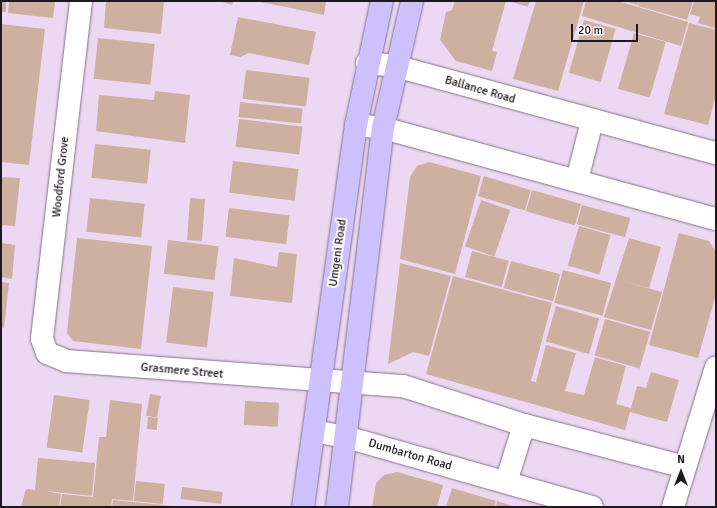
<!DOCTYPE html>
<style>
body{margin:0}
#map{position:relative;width:717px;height:508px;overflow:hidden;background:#ecd8f2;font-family:Signika,sans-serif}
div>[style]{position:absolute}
.building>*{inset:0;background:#cdb09f;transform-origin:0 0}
.roads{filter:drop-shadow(0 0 1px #847289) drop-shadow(0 0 1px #847289)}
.minor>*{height:22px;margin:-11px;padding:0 11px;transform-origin:11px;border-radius:11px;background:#fff}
.major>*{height:22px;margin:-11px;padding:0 11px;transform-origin:11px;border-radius:11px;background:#cdc1fd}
span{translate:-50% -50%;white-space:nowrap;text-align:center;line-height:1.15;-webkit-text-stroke:4px #fff;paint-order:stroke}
.street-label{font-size:12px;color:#1f1821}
.frame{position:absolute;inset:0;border:2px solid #1f1821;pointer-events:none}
.north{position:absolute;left:661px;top:452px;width:40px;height:40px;-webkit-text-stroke:3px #fff;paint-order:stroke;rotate:0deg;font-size:11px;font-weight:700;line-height:16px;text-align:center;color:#1f1821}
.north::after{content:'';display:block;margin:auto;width:14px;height:18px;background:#1f1821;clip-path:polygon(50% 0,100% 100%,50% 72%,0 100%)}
.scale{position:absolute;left:571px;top:24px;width:67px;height:18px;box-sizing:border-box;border:2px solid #1f1821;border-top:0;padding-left:5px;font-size:12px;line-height:14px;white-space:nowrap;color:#1f1821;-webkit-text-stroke:3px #fff;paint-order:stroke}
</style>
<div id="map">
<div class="building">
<i style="left:1px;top:1px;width:5px;height:11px"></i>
<i style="clip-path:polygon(9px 1px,55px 2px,53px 18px,8px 13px)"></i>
<i style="clip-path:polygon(106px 1px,164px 1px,161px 34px,104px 28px)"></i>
<i style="clip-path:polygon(219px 1px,233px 1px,232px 5px)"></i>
<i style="clip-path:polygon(256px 1px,326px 1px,324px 15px)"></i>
<i style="clip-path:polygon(455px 1px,506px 1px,492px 51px,497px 52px,492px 71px,456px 61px,440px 40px,446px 12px,452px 10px)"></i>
<i style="clip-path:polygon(509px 1px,530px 1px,528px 7px)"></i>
<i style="clip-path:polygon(536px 1px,584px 1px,558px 91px,513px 79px)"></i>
<i style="clip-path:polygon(586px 1px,618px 1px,688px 22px,681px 46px,582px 16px)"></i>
<i style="clip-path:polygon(624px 1px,639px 1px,638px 5px)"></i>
<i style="clip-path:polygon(640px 1px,693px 1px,687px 20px,638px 6px)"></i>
<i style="clip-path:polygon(694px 1px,716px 1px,715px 28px,698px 23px,700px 17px,690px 14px)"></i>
<i style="clip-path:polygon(238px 17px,316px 32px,309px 65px,249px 53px,240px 57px,230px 55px)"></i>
<i style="left:584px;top:20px;width:33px;height:55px;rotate:16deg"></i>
<i style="clip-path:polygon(689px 23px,716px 30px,716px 95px,708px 125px,664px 114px)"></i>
<i style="clip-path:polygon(1px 24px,45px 29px,29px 165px,1px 162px)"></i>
<i style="left:634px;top:33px;width:33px;height:58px;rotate:16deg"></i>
<i style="left:98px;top:38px;width:57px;height:41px;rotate:6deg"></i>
<i style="left:246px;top:70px;width:64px;height:29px;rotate:7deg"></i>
<i style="clip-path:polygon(155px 91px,190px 95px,185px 143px,96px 131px,99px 95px,154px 100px)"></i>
<i style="left:240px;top:102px;width:63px;height:15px;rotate:6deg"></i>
<i style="left:239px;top:119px;width:64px;height:28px;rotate:7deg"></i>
<i style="left:95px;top:144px;width:56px;height:34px;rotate:6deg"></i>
<i style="left:233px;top:161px;width:66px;height:32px;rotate:7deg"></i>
<i style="clip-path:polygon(429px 162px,481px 176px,455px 274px,400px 259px,410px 177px,417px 166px)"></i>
<i style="left:484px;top:176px;width:49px;height:21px;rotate:17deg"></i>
<i style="clip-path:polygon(1px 177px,20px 178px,15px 226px,1px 225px)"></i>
<i style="left:532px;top:190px;width:51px;height:22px;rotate:16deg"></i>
<i style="left:90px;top:198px;width:55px;height:34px;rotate:6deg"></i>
<i style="left:190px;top:198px;width:15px;height:42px;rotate:4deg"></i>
<i style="left:481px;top:200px;width:31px;height:49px;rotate:19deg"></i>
<i style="left:582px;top:205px;width:50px;height:20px;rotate:15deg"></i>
<i style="left:229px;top:208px;width:61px;height:29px;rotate:7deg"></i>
<i style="left:579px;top:226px;width:33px;height:41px;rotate:16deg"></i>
<i style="clip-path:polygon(679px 233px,709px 241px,716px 252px,716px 294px,698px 358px,649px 345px)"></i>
<i style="clip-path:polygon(77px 238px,152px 246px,141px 349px,73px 341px,67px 333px)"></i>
<i style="clip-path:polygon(629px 238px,661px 247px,649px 288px,619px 280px,662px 292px,651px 330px,604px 317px)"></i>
<i style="left:168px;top:240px;width:51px;height:34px;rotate:7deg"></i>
<i style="clip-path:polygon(1px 243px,15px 245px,12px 279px,1px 277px)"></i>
<i style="left:472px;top:251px;width:38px;height:27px;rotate:15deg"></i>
<i style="clip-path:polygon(279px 252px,297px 254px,292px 303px,230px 296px,234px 258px,277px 267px)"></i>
<i style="left:511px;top:261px;width:51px;height:28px;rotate:15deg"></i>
<i style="clip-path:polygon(400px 263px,451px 276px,429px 356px,413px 352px,388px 364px)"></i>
<i style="left:563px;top:270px;width:50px;height:34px;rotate:15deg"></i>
<i style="clip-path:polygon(453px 276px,552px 303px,531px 381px,536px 382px,546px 345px,576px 353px,565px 391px,584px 395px,595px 357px,626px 366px,616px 404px,631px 408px,637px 386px,646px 388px,651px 372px,679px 380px,667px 422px,630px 412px,625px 430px,426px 374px)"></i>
<i style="clip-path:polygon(1px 282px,9px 283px,4px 328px,1px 327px)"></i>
<i style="left:173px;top:287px;width:41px;height:56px;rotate:7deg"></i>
<i style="left:556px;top:306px;width:45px;height:37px;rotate:16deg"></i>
<i style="left:605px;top:319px;width:47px;height:38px;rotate:16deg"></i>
<i style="left:150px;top:394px;width:11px;height:22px;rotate:10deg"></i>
<i style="left:54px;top:395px;width:36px;height:53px;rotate:8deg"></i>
<i style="clip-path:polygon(110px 400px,142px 404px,133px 501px,112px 499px,111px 507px,60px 507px,62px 494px,93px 497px,99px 437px,106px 437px)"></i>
<i style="left:245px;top:401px;width:34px;height:24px;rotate:3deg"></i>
<i style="left:148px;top:417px;width:10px;height:12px;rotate:6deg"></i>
<i style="clip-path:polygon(38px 458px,95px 463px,92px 496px,46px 491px,61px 494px,59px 507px,21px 507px,26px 489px,35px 490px)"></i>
<i style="clip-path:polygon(397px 472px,443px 485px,437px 507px,372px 507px,376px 483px,384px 475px)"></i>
<i style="left:136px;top:481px;width:29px;height:20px;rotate:6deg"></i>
<i style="left:182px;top:487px;width:41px;height:12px;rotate:7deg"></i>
<i style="clip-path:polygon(452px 488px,496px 501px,494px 507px,446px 507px)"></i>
<i style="clip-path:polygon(113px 500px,172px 506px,172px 507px,112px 507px)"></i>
<i style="clip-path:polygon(497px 501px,515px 507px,496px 507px)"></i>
</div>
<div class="roads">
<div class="minor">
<i style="left:81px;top:1px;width:340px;rotate:96.6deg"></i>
<i style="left:42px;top:339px;width:15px;rotate:70deg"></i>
<i style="left:47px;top:353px;width:22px;rotate:22deg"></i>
<i style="left:67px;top:361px;width:337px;rotate:4.3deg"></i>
<i style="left:403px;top:386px;width:127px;rotate:17.9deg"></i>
<i style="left:524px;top:425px;width:166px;rotate:14.6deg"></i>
<i style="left:367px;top:63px;width:28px;rotate:6deg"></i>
<i style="left:395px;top:66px;width:333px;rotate:15.2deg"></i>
<i style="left:356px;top:125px;width:27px;rotate:6deg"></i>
<i style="left:383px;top:128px;width:345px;rotate:15.3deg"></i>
<i style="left:577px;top:180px;width:61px;rotate:-75.7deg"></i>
<i style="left:314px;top:431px;width:33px;rotate:11deg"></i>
<i style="left:346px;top:437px;width:256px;rotate:15.9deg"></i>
<i style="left:506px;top:482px;width:60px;rotate:-72.5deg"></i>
<i style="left:673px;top:507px;width:146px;rotate:-72.9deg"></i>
</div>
<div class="major">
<i style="left:303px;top:507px;width:386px;rotate:-82.1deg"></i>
<i style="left:356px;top:125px;width:127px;rotate:-78.2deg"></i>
<i style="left:337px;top:507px;width:382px;rotate:-83.1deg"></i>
<i style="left:383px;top:128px;width:130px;rotate:-77.1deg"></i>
</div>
</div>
<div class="street-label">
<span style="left:480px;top:90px;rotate:16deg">Ballance Road</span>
<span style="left:61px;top:177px;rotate:-84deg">Woodford Grove</span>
<span style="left:338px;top:253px;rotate:-82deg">Umgeni Road</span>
<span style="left:182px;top:371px;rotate:5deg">Grasmere Street</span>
<span style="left:410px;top:455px;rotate:16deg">Dumbarton Road</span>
</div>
<div class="frame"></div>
<div class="north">N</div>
<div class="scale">20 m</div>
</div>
